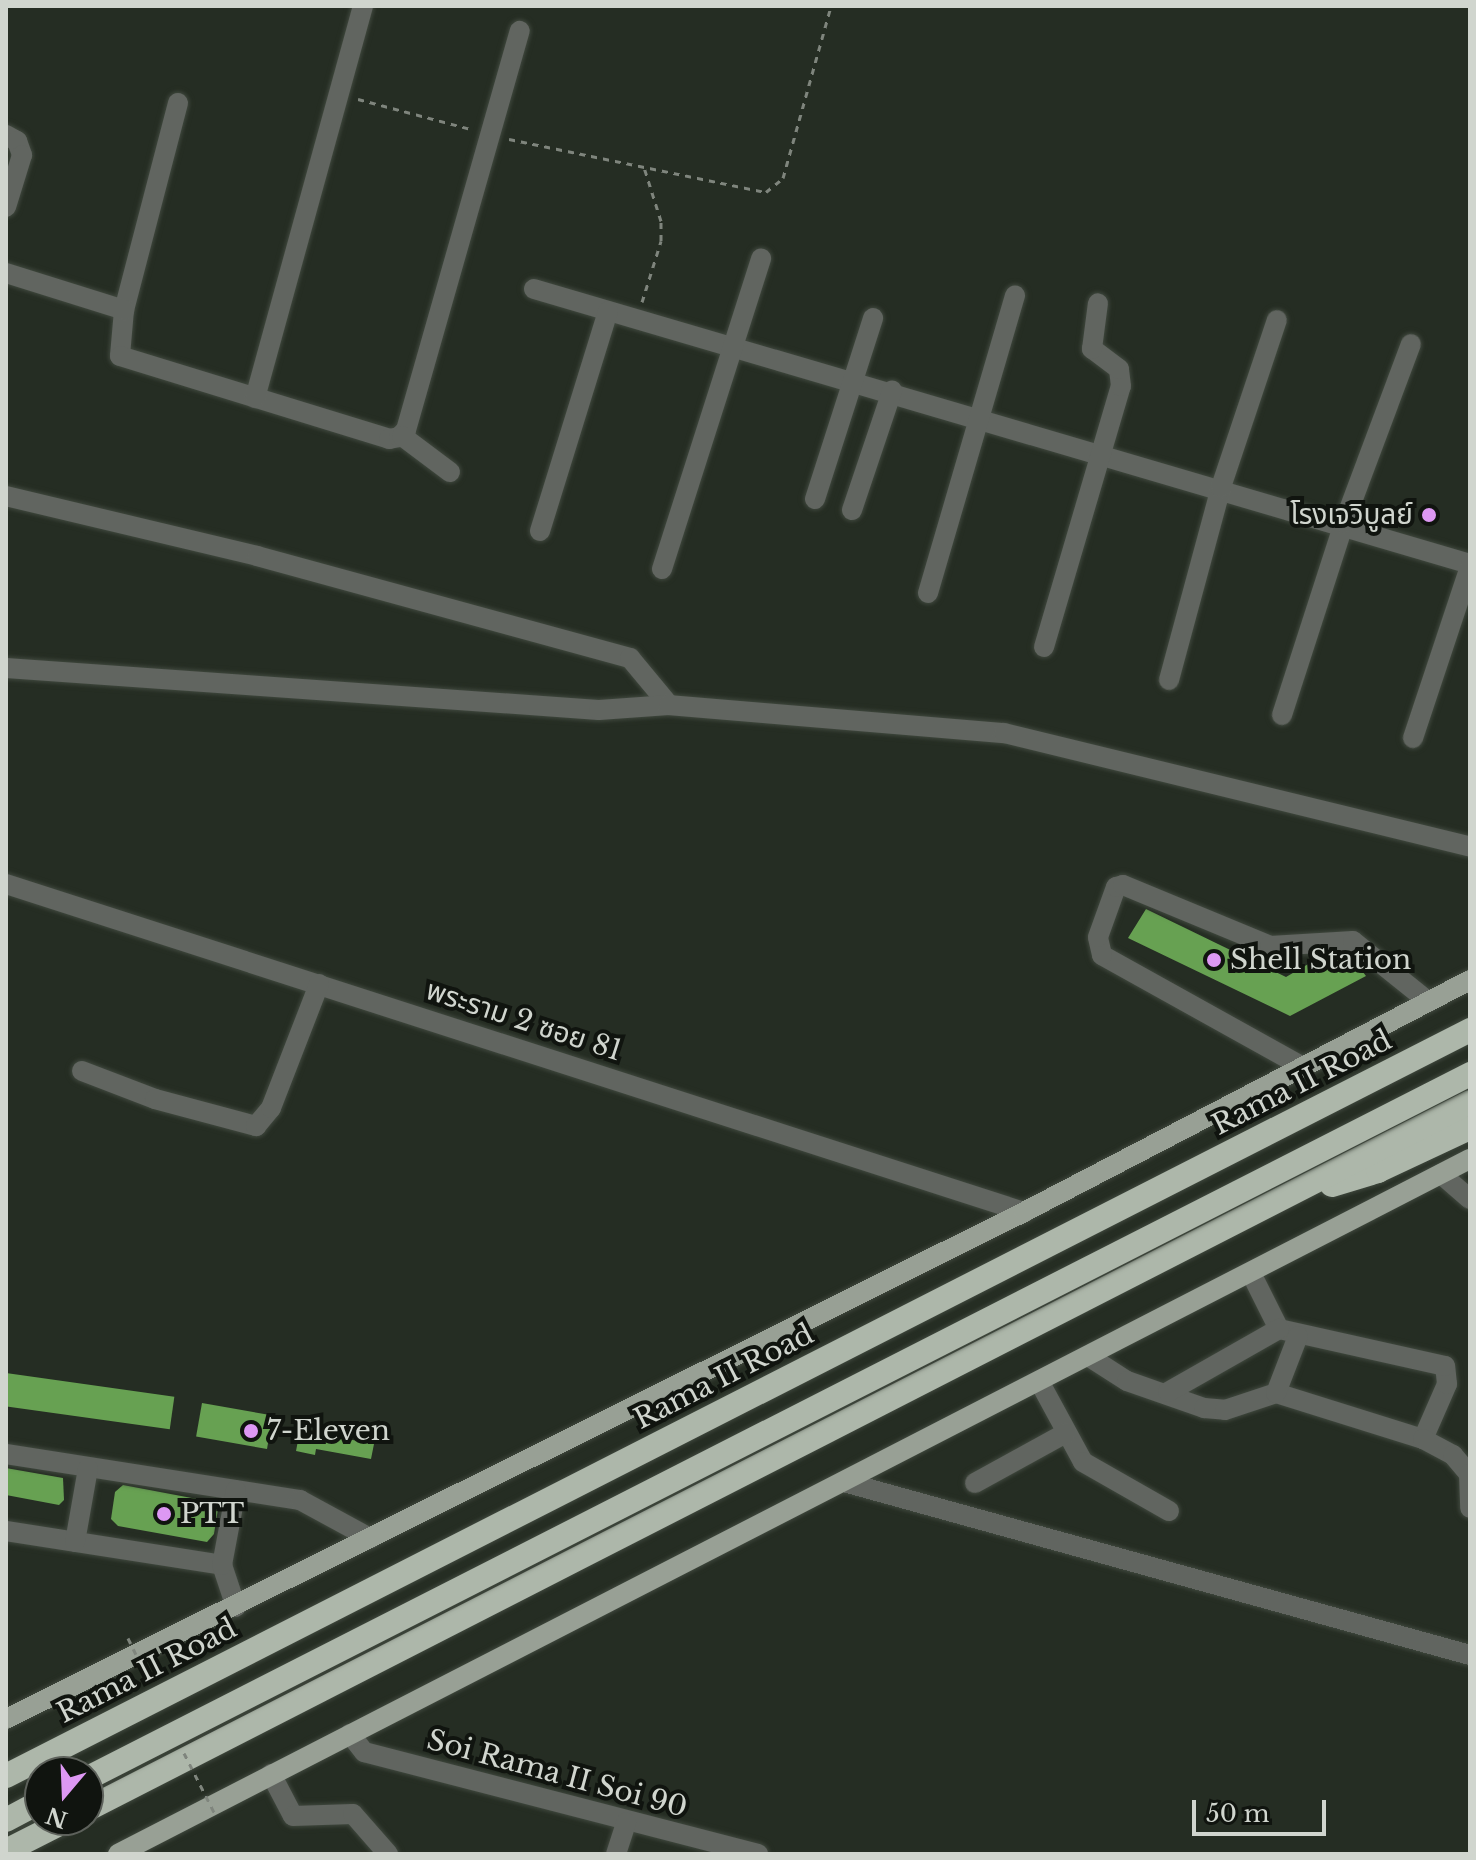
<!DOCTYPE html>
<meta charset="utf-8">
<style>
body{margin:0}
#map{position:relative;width:1476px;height:1860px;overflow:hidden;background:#252d23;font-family:"Libre Baskerville","Noto Sans Thai",serif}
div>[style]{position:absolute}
.building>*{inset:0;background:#67a152;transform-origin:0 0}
.path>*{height:3px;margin-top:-1.5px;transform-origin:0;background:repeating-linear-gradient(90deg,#7f857d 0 6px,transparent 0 12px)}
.roads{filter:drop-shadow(0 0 2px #40483e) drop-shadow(0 0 2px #40483e)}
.minor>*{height:20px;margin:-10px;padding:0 10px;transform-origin:10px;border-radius:10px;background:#616560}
.major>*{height:20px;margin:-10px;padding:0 10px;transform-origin:10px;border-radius:10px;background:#98a095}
.highway>*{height:24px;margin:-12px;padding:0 12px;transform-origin:12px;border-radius:12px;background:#adb7aa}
.path-bridge>*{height:3px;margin-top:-1.5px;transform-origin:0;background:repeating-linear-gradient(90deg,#7f857d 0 6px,transparent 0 12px)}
.bridges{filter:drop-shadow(0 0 2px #40483e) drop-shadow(0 0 2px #40483e)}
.highway-bridge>*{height:24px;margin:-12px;padding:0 12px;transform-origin:12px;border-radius:12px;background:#adb7aa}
.dots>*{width:22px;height:22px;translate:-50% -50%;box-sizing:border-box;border:4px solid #10140f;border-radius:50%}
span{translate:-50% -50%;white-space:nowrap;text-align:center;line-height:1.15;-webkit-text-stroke:8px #10140f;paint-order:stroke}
.poi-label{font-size:28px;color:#d0d5ce}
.right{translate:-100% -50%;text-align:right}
.left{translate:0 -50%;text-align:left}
.street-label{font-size:28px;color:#d0d5ce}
.frame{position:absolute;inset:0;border:8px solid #d0d5ce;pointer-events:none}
.north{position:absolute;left:24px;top:1756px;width:80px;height:80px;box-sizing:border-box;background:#10140f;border:2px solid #5d615b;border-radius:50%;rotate:199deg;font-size:22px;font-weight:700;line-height:32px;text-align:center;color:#d0d5ce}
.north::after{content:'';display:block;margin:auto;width:28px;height:36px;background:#dd98f3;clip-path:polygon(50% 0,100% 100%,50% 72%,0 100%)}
.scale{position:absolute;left:1192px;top:1800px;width:134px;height:36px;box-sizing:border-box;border:4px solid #d0d5ce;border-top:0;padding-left:10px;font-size:24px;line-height:28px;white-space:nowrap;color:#d0d5ce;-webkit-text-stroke:6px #10140f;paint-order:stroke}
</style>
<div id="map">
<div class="building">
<i style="clip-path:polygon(1146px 909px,1286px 977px,1322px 956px,1349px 954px,1366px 976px,1290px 1016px,1128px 938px)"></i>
<i style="left:6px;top:1373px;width:170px;height:33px;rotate:8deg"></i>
<i style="left:202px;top:1403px;width:72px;height:34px;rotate:10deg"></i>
<i style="clip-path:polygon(300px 1430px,374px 1444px,371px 1459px,316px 1449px,315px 1455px,296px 1451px)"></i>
<i style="clip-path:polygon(6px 1468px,63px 1478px,64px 1500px,59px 1505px,6px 1495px)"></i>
<i style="clip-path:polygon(123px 1485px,213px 1502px,218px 1509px,214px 1534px,207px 1542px,118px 1526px,111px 1519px,115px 1492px)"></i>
</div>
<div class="path">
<i style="left:358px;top:99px;width:117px;rotate:14.9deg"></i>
<i style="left:509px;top:139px;width:262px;rotate:11.7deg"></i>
<i style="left:766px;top:192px;width:22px;rotate:-39deg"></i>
<i style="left:783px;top:178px;width:179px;rotate:-74.4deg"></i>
<i style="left:642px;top:302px;width:64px;rotate:-72.7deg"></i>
<i style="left:661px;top:241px;width:20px;rotate:-90deg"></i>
<i style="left:661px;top:221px;width:57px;rotate:-107.5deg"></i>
</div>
<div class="roads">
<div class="minor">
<i style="left:178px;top:103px;width:214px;rotate:104.6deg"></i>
<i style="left:124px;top:310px;width:46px;rotate:95deg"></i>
<i style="left:120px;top:356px;width:282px;rotate:17.1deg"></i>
<i style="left:389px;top:439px;width:10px;rotate:-11deg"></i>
<i style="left:399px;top:437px;width:10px;rotate:-45deg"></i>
<i style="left:406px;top:430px;width:415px;rotate:-74.1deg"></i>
<i style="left:6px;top:135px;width:13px;rotate:29deg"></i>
<i style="left:17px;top:141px;width:15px;rotate:70deg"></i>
<i style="left:22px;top:155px;width:54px;rotate:107.1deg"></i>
<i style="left:6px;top:273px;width:124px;rotate:17.4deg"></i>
<i style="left:534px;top:289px;width:976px;rotate:16.37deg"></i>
<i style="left:255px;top:398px;width:407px;rotate:-74.6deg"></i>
<i style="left:402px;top:436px;width:60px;rotate:36.9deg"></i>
<i style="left:6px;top:496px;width:258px;rotate:13.4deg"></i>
<i style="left:257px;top:556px;width:387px;rotate:15.3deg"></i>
<i style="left:630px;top:658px;width:61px;rotate:50.3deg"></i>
<i style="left:815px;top:499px;width:190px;rotate:-72.2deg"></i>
<i style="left:852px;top:510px;width:126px;rotate:-71.4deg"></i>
<i style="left:540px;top:531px;width:230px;rotate:-72.8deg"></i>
<i style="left:662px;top:569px;width:326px;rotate:-72.3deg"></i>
<i style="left:928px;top:593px;width:310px;rotate:-73.7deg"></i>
<i style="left:1044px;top:647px;width:272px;rotate:-73.6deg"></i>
<i style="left:1121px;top:386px;width:17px;rotate:-97deg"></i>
<i style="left:1119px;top:369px;width:34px;rotate:-143deg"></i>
<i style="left:1092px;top:349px;width:46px;rotate:-82.6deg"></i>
<i style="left:6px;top:668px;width:594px;rotate:4.05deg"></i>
<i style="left:599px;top:710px;width:70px;rotate:-4.1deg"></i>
<i style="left:669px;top:705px;width:336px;rotate:4.8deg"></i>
<i style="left:1004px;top:733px;width:480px;rotate:13.7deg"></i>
<i style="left:1169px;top:680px;width:200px;rotate:-74.9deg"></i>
<i style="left:1221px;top:487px;width:176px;rotate:-71.5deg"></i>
<i style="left:1282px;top:715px;width:202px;rotate:-72.1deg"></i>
<i style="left:1344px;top:523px;width:191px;rotate:-69.5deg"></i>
<i style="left:1413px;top:738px;width:180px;rotate:-71.6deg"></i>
<i style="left:6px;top:884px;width:1070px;rotate:17.86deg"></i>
<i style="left:1303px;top:1067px;width:230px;rotate:-150.9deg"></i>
<i style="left:1102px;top:955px;width:18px;rotate:-103deg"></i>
<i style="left:1098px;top:937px;width:53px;rotate:-70.2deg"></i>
<i style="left:1116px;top:887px;width:7px;rotate:-16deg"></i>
<i style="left:1123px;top:885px;width:159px;rotate:22.5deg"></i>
<i style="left:1270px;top:946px;width:83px;rotate:-3.4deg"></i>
<i style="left:1353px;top:941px;width:97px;rotate:38.8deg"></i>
<i style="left:82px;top:1071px;width:78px;rotate:21deg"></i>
<i style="left:155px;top:1099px;width:105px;rotate:15deg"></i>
<i style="left:256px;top:1126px;width:23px;rotate:-50deg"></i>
<i style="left:271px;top:1108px;width:133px;rotate:-68.8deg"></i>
<i style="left:1441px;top:1174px;width:38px;rotate:41deg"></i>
<i style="left:1088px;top:1356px;width:46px;rotate:32.7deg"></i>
<i style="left:1127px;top:1381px;width:82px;rotate:19.3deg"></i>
<i style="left:1204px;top:1408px;width:21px;rotate:5deg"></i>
<i style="left:1225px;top:1410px;width:54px;rotate:-18.4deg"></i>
<i style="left:1276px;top:1393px;width:154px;rotate:17.4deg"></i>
<i style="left:1423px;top:1439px;width:60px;rotate:-66.4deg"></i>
<i style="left:1447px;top:1384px;width:18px;rotate:-96deg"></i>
<i style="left:1445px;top:1366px;width:170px;rotate:-167.4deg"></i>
<i style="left:1279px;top:1329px;width:63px;rotate:-116.6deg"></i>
<i style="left:1039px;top:1381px;width:92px;rotate:61.5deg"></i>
<i style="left:1083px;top:1462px;width:99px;rotate:29.7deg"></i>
<i style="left:1168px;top:1392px;width:128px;rotate:-29.6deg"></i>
<i style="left:1276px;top:1393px;width:61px;rotate:-68.9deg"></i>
<i style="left:1423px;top:1439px;width:34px;rotate:28deg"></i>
<i style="left:1453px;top:1455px;width:25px;rotate:50deg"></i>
<i style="left:1469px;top:1474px;width:34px;rotate:88deg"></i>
<i style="left:6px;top:1454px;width:298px;rotate:8.9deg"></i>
<i style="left:300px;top:1500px;width:80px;rotate:28.5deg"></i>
<i style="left:844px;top:1482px;width:649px;rotate:15.45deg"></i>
<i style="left:975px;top:1483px;width:104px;rotate:-28.8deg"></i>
<i style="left:6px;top:1531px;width:219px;rotate:8.9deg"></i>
<i style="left:222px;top:1565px;width:44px;rotate:71.6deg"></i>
<i style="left:75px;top:1542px;width:75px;rotate:-80deg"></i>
<i style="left:222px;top:1565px;width:76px;rotate:-79.4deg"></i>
<i style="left:350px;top:1734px;width:23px;rotate:52deg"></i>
<i style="left:364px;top:1752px;width:407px;rotate:14.5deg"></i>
<i style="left:271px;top:1774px;width:47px;rotate:62.4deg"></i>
<i style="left:293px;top:1816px;width:60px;rotate:-1.9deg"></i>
<i style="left:353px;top:1814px;width:53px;rotate:48.8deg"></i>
<i style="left:616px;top:1854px;width:33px;rotate:-72deg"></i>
</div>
<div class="major">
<i style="left:6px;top:1719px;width:1137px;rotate:-26.47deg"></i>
<i style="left:1024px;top:1212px;width:503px;rotate:-27.48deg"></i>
<i style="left:118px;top:1854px;width:1520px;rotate:-27.21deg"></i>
</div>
<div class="highway">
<i style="left:1332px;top:1185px;width:48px;rotate:-16.9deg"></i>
<i style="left:1378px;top:1171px;width:102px;rotate:-25.1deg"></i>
<i style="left:88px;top:1809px;width:1552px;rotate:-27.09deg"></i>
<i style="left:6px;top:1820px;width:38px;rotate:-28deg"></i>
<i style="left:6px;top:1851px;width:68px;rotate:-26.9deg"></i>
</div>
</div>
<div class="path-bridge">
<i style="left:128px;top:1638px;width:48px;rotate:64deg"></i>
<i style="left:184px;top:1753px;width:68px;rotate:63.1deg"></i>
</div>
<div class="bridges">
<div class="highway-bridge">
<i style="left:6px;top:1776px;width:1643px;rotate:-27deg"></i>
<i style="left:88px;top:1778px;width:1551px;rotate:-26.99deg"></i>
</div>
</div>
<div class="dots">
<i style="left:1429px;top:515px;background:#dd98f3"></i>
<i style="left:1214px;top:960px;background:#dd98f3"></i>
<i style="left:251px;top:1431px;background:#dd98f3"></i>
<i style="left:164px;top:1514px;background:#dd98f3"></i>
</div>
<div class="poi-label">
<span class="right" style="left:1413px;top:515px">โรงเจวิบูลย์</span>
<span class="left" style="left:1230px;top:960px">Shell Station</span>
<span class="left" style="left:267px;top:1431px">7-Eleven</span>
<span class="left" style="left:180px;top:1514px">PTT</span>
</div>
<div class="street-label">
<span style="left:524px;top:1021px;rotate:18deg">พระราม 2 ซอย 81</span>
<span style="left:1302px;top:1083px;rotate:-27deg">Rama II Road</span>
<span style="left:724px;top:1377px;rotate:-27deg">Rama II Road</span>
<span style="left:147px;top:1671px;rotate:-27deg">Rama II Road</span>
<span style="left:557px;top:1774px;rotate:15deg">Soi Rama II Soi 90</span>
</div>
<div class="frame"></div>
<div class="north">N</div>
<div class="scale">50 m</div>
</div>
